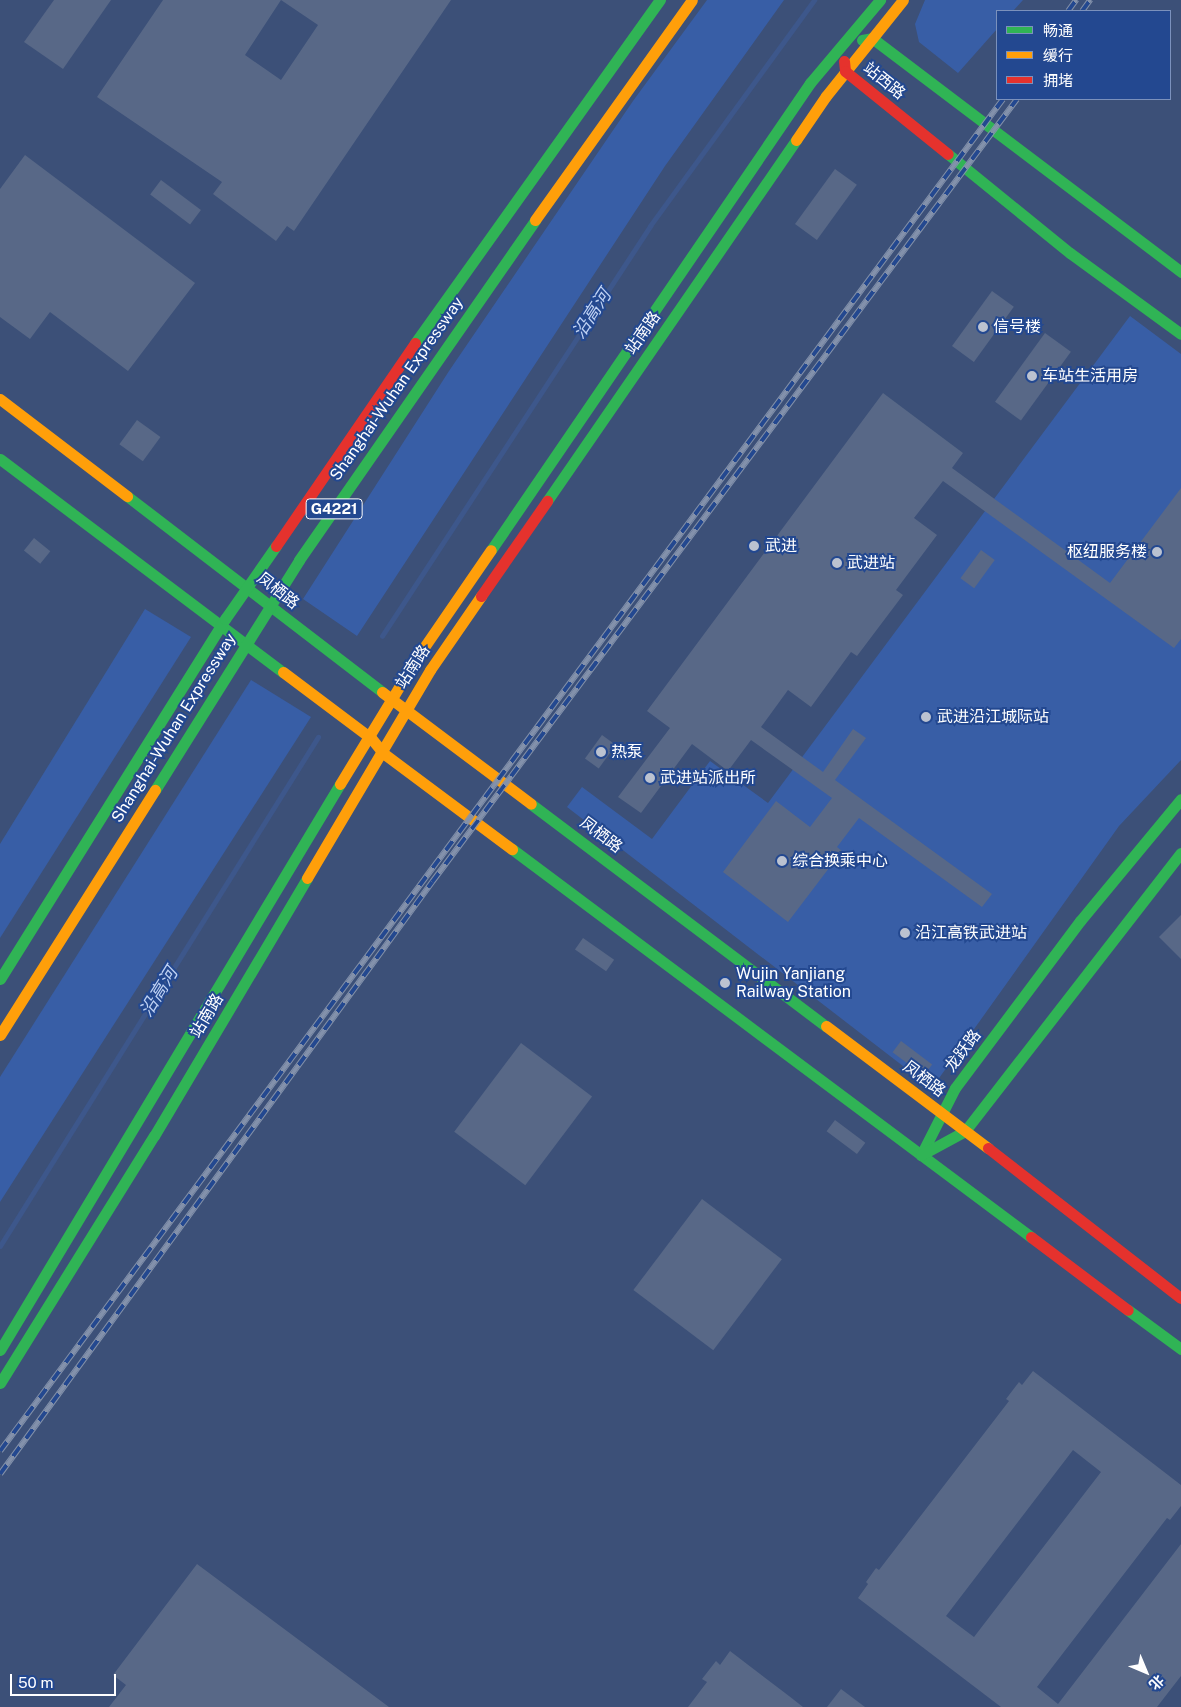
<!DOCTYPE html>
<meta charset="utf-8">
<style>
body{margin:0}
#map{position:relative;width:1181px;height:1707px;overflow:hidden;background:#3c5078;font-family:"Public Sans","Noto Sans SC",sans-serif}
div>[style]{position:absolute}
.green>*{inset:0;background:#385ea6}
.stream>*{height:4.5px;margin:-2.25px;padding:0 2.25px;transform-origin:2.25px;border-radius:2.25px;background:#3d578b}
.building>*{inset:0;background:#586887;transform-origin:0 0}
.fast>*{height:11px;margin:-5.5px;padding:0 5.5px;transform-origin:5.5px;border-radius:5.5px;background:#30b455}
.slow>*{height:11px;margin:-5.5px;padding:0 5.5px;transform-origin:5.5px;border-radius:5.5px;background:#ff9f0a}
.jam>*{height:11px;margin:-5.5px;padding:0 5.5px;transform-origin:5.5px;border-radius:5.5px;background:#e5322d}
.rail>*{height:5.5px;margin-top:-2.75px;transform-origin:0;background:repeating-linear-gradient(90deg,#234890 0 11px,#8391ab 0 22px);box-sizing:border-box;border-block:1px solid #8391ab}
.dots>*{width:14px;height:14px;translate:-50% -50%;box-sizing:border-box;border:2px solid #234890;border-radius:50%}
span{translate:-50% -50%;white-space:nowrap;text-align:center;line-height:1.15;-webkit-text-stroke:4px #234890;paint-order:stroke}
.shield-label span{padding:1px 4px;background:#234890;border:1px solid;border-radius:4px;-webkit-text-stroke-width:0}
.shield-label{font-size:15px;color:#fff;font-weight:700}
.street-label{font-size:16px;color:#fff}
.poi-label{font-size:16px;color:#fff}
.left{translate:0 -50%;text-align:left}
.right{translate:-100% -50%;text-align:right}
.water-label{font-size:18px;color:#c0d2f3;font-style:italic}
.legend{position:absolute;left:996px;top:10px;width:175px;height:90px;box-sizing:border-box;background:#234890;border:1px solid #7b91bc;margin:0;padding:6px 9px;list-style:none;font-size:15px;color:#fff}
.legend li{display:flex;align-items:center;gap:10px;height:25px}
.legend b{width:25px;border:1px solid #7b91bc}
.north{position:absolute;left:1121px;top:1647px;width:50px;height:50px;-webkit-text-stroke:4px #234890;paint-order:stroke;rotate:135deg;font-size:14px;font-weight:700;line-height:20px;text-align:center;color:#fff}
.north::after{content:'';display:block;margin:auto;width:18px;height:22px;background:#fff;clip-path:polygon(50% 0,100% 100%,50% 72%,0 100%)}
.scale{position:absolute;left:10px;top:1674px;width:106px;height:22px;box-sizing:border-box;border:2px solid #fff;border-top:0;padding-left:6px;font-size:15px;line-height:18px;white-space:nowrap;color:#fff;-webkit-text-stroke:4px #234890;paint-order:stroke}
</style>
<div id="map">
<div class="green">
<i style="clip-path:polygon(707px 0,784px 0,665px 166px,357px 636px,303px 599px,449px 371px,633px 101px)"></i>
<i style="clip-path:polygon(925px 0,1023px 0,1013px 11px,997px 11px,997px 29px,958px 73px,919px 42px,915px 24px)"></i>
<i style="clip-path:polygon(1130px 316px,1181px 354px,1181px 760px,1119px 826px,937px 1081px,925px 1083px,567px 807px,582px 787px,652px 839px,710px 761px,768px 803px)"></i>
<i style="clip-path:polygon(145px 609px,191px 637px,0 938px,0 844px)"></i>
<i style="clip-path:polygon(251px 680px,311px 717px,0 1202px,0 1077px)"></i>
</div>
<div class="stream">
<i style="left:382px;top:636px;width:490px;rotate:-56.8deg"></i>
<i style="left:650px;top:226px;width:279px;rotate:-54deg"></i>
<i style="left:0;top:1246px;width:600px;rotate:-58deg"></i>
</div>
<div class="building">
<i style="clip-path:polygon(54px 0,111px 0,63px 69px,24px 42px)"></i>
<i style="clip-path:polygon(evenodd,163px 0,451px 0,294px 231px,287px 226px,276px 241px,213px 194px,222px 182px,97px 97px,163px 0,281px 0,318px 25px,281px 80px,245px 55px,281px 0)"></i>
<i style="clip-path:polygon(25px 155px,195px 283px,128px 371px,50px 312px,30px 339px,0 317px,0 189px)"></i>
<i style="left:835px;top:169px;width:27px;height:68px;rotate:36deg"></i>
<i style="left:161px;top:180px;width:50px;height:18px;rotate:37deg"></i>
<i style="left:992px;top:291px;width:27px;height:68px;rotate:36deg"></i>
<i style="left:1045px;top:333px;width:32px;height:85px;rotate:36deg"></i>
<i style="clip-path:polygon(883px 393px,963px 453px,952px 468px,1110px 583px,1181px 488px,1181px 639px,1174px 648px,943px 481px,914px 518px,937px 535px,896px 590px,903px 595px,857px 656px,851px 652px,811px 707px,788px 690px,761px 727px,823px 772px,853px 729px,866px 738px,835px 780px,992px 894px,982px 907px,859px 818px,837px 847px,842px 851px,788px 922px,723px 872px,776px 801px,810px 827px,832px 798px,751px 740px,728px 771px,692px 744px,641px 813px,618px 797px,670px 728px,647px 711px)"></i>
<i style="left:137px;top:420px;width:29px;height:30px;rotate:36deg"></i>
<i style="left:34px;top:538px;width:21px;height:16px;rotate:39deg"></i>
<i style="left:981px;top:550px;width:17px;height:35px;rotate:36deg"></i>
<i style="left:602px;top:735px;width:17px;height:29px;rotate:36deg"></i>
<i style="clip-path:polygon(1181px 915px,1181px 959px,1159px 937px)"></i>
<i style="left:583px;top:938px;width:38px;height:14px;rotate:35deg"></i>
<i style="left:901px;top:1041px;width:39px;height:14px;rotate:37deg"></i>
<i style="left:521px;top:1043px;width:89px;height:111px;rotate:37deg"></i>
<i style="left:835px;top:1120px;width:38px;height:14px;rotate:37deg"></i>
<i style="left:702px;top:1199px;width:100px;height:114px;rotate:37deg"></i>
<i style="clip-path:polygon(evenodd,1033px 1371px,1181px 1485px,1181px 1506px,1170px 1520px,1167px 1518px,1037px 1687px,1058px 1704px,1181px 1544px,1181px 1676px,1157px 1707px,1001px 1707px,858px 1598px,868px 1584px,866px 1582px,876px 1568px,879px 1570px,1009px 1401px,1006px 1399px,1019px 1382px,1022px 1385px,1033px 1371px,1073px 1450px,1101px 1472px,974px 1637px,946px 1616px,1073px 1450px)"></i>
<i style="clip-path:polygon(197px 1564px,389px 1707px,109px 1707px,126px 1685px,113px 1675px)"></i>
<i style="clip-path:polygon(730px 1651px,789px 1696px,803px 1707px,688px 1707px,707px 1682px,702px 1679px,716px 1661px,720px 1665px)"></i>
<i style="clip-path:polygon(841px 1689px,865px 1707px,827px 1707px)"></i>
</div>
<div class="fast">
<i style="left:862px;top:40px;width:10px;rotate:-11deg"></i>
<i style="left:872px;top:38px;width:388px;rotate:37.1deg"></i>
<i style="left:948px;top:154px;width:157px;rotate:39.1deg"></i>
<i style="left:1070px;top:253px;width:137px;rotate:36.1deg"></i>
<i style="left:415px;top:343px;width:422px;rotate:-54.5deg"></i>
<i style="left:0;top:459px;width:354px;rotate:37deg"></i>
<i style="left:127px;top:496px;width:322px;rotate:37.5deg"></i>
<i style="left:547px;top:501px;width:439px;rotate:-55.4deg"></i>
<i style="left:491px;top:550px;width:566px;rotate:-55.66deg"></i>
<i style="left:810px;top:83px;width:109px;rotate:-49.9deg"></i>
<i style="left:155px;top:790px;width:271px;rotate:-57.9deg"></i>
<i style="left:299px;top:560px;width:414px;rotate:-55.2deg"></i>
<i style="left:531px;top:804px;width:369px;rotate:37deg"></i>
<i style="left:512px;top:849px;width:648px;rotate:36.78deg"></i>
<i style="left:0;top:979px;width:425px;rotate:-58deg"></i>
<i style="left:225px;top:619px;width:89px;rotate:-55.1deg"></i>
<i style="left:921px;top:1155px;width:75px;rotate:-63.1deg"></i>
<i style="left:955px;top:1088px;width:209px;rotate:-53.2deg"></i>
<i style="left:1080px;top:921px;width:158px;rotate:-50.4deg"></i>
<i style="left:921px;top:1155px;width:50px;rotate:-28.6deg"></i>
<i style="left:965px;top:1131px;width:352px;rotate:-52.2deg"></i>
<i style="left:1128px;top:1310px;width:66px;rotate:36.3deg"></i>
<i style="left:0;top:1350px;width:660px;rotate:-59.01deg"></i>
<i style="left:0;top:1383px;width:291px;rotate:-58.1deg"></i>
<i style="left:154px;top:1136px;width:300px;rotate:-59.3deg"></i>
</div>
<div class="slow">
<i style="left:796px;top:140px;width:53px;rotate:-55.7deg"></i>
<i style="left:826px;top:96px;width:123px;rotate:-51.3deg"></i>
<i style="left:535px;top:220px;width:270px;rotate:-54.5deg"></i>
<i style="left:0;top:399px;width:160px;rotate:37.4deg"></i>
<i style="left:283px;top:672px;width:110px;rotate:36.9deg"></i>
<i style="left:371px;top:738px;width:19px;rotate:51deg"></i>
<i style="left:383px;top:753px;width:161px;rotate:36.7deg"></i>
<i style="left:382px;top:692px;width:186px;rotate:36.9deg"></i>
<i style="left:340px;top:784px;width:146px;rotate:-58.7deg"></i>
<i style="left:416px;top:659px;width:132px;rotate:-55.5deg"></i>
<i style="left:307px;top:878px;width:242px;rotate:-59.4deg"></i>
<i style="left:430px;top:670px;width:90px;rotate:-55.4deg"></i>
<i style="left:826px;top:1026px;width:203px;rotate:37deg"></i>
<i style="left:0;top:1035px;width:290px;rotate:-57.7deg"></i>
</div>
<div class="jam">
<i style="left:844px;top:61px;width:10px;rotate:84deg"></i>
<i style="left:845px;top:71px;width:132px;rotate:38.9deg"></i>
<i style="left:276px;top:546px;width:246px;rotate:-55.6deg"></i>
<i style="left:481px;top:596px;width:116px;rotate:-55.2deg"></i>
<i style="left:988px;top:1148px;width:244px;rotate:37.9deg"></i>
<i style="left:1031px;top:1237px;width:121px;rotate:37deg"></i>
</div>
<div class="rail">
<i style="left:1068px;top:11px;width:14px;rotate:-54deg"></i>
<i style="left:1082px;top:11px;width:14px;rotate:-54deg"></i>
<i style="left:0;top:1451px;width:1683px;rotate:-53.43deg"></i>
<i style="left:0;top:1474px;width:733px;rotate:-53.88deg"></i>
<i style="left:432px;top:882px;width:977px;rotate:-53.24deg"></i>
</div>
<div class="dots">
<i style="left:983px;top:327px;background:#bbc2d0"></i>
<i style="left:1032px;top:376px;background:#bbc2d0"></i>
<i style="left:754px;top:546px;background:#bbc2d0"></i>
<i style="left:1157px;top:552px;background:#bbc2d0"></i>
<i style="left:837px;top:563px;background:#bbc2d0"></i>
<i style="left:926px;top:717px;background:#bbc2d0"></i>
<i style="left:601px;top:752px;background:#bbc2d0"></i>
<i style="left:650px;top:778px;background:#bbc2d0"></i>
<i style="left:782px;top:861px;background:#bbc2d0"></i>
<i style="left:905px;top:933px;background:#bbc2d0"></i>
<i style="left:725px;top:983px;background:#bbc2d0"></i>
</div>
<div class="shield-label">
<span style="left:334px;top:509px">G4221</span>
</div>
<div class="street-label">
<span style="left:884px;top:81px;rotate:39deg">站西路</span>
<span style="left:643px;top:333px;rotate:-55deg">站南路</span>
<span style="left:397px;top:389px;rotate:-55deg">Shanghai-Wuhan Expressway</span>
<span style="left:278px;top:591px;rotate:38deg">凤栖路</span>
<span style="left:413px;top:667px;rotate:-57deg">站南路</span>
<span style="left:174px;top:728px;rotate:-58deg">Shanghai-Wuhan Expressway</span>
<span style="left:601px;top:835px;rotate:37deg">凤栖路</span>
<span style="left:207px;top:1016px;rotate:-59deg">站南路</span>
<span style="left:963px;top:1051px;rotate:-53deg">龙跃路</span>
<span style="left:924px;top:1079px;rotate:37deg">凤栖路</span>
</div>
<div class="poi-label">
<span class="left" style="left:993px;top:327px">信号楼</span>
<span class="left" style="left:1042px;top:376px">车站生活用房</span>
<span class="left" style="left:765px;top:546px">武进</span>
<span class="right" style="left:1147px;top:552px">枢纽服务楼</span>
<span class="left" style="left:847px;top:563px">武进站</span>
<span class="left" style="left:937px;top:717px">武进沿江城际站</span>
<span class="left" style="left:611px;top:752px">热泵</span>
<span class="left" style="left:660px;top:778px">武进站派出所</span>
<span class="left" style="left:792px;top:861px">综合换乘中心</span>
<span class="left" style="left:915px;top:933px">沿江高铁武进站</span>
<span class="left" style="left:736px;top:983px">Wujin Yanjiang<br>Railway Station</span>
</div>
<div class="water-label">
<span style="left:592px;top:314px;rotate:-57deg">沿高河</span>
<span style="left:159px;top:992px;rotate:-58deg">沿高河</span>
</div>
<ul class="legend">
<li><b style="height:6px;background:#30b455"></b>畅通</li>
<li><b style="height:6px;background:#ff9f0a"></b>缓行</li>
<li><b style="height:6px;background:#e5322d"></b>拥堵</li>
</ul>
<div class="north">北</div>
<div class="scale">50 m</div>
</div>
